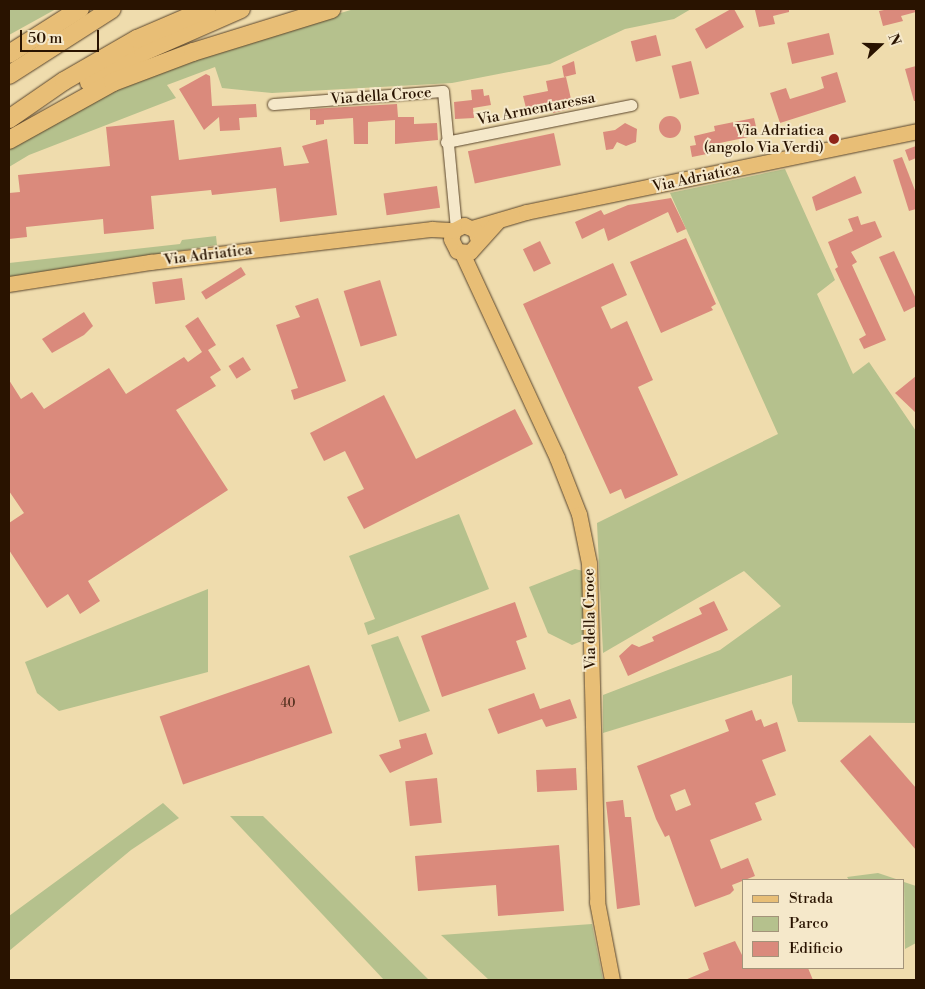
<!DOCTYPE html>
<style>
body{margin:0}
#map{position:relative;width:925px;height:989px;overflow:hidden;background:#efdcad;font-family:"Libre Bodoni",serif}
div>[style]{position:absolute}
.green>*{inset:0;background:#b5c18d}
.building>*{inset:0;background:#da8a7c;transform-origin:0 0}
.round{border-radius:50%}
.roads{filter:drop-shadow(0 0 1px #5a452b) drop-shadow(0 0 1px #5a452b)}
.minor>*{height:11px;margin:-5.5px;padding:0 5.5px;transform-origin:5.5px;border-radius:5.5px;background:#f5e8ca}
.major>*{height:15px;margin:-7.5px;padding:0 7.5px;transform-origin:7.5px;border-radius:7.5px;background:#e8be76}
.highway>*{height:18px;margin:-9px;padding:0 9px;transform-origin:9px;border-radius:9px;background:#e8be76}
.dots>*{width:14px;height:14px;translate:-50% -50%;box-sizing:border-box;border:2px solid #f5e8ca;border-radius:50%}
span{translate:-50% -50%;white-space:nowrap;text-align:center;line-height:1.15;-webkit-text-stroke:4px #f5e8ca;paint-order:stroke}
.number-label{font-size:12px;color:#55311f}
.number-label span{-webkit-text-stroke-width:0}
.street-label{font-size:15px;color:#291300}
.poi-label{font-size:15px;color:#291300}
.right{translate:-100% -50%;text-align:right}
.frame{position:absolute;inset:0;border:10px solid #291300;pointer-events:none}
.legend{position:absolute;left:742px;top:879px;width:162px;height:90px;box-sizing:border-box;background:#f5e8ca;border:1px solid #a39379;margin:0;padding:6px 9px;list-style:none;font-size:15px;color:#291300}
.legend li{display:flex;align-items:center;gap:10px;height:25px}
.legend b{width:25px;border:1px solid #a39379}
.north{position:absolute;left:855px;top:20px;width:50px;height:50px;-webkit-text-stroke:4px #f5e8ca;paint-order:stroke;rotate:69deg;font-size:14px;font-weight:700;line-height:20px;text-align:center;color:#291300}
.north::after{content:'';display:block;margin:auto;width:18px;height:22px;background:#291300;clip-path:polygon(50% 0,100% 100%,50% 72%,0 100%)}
.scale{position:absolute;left:20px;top:30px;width:79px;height:22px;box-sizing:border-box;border:2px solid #291300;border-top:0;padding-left:6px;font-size:15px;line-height:18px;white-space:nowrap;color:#291300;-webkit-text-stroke:4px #f5e8ca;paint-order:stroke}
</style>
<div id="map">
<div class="green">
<i style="clip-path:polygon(9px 9px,56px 9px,9px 35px)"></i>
<i style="clip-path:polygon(354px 9px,691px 9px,674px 19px,625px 29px,550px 64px,452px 83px,272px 93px,222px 88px,215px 67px,167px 85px,176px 98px,29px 155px,9px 167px,9px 150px,72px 109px,197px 56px)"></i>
<i style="clip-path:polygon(785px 169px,835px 280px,817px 294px,853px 374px,869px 362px,916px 431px,916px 723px,798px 722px,792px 703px,792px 675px,603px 733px,603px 695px,720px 650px,781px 606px,744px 571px,603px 653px,597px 523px,778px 434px,670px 193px)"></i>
<i style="clip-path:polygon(216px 236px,217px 245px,9px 277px,9px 263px,180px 244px,182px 240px)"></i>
<i style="clip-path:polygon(459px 514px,489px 589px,368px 635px,364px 623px,375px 619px,349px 556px)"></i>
<i style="clip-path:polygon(575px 569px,583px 571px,584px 640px,572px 645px,548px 633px,529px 587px)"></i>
<i style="clip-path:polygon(208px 589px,208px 672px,59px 711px,37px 693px,25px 662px)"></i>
<i style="clip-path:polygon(398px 636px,430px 711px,399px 722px,371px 645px)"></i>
<i style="clip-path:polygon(163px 803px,179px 818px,131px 850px,9px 951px,9px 916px)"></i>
<i style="clip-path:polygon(230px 816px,263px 816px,429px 980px,384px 980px)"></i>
<i style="clip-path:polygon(878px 873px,899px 880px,849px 880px,847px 877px)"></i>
<i style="clip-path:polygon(904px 882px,916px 886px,916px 943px,905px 949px)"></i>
<i style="clip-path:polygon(592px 924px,603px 980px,489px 980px,441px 935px)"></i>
</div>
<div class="building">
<i style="clip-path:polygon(731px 9px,734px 9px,744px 27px,706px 49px,695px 29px)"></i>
<i style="clip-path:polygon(761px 9px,789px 9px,789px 12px,773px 16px,775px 24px,759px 27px,755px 10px)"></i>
<i style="clip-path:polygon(889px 9px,916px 9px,916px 12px,901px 16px,903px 21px,883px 26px,879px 11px)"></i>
<i style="left:829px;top:33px;width:22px;height:43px;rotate:77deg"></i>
<i style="left:656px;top:35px;width:21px;height:26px;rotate:76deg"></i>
<i style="clip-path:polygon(574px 61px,576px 74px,564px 77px,562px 66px)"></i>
<i style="left:691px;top:61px;width:34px;height:20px;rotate:76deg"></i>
<i style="clip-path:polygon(916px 66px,916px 101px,914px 101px,905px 69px)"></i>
<i style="clip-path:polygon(837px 72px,846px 102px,780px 123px,770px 93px,786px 88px,790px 99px,816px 91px,824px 88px,821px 77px)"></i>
<i style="clip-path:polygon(206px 74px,210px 76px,212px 106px,256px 104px,257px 117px,239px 118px,240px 130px,220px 131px,219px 117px,204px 130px,179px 89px)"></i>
<i style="clip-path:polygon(566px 77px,573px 108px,553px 113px,552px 106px,527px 112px,523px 96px,548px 91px,546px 81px)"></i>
<i style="clip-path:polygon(483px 89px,484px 96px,489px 95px,491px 105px,473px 108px,474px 118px,455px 119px,454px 102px,472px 100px,471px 90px)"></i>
<i style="clip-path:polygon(397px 104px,398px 117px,414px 117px,414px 124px,437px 123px,438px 140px,395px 144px,395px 120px,368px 122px,368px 144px,354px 144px,353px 118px,324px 120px,324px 124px,316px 125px,316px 120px,310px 120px,310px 109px)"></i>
<i class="round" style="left:659px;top:116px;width:22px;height:22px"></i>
<i style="clip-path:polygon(754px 118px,758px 135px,715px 144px,717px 152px,692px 157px,690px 146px,696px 145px,694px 136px,715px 131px,714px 126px)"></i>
<i style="clip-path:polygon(174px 120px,179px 160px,281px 147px,284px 166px,309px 163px,302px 146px,327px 139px,337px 215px,280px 222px,276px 188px,212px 195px,211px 190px,151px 196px,154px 229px,104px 234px,103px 219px,26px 227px,27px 237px,9px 239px,9px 193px,20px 192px,18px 175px,110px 166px,106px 127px)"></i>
<i style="clip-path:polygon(625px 123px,637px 129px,636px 142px,626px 146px,617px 142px,613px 149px,606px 150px,603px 132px,615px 130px)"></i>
<i style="left:554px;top:133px;width:33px;height:88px;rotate:78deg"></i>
<i style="clip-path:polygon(916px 146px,916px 158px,909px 161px,905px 150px)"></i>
<i style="clip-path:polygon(902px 157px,916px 193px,916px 209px,909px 211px,893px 160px)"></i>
<i style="clip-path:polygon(855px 176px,862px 193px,816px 211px,812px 197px)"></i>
<i style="left:437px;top:186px;width:22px;height:54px;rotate:82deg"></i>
<i style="clip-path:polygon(671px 198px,686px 229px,677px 233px,668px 212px,608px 241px,604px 228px,582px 239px,575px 222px,601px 210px,604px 215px,628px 205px)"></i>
<i style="clip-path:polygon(858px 216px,861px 225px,875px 221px,882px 237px,851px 252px,857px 262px,852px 265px,886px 340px,864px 349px,859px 339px,866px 335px,835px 269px,838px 267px,828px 242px,853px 231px,848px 219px)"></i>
<i style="clip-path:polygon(686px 238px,716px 304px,711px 307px,713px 310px,661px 333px,630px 262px)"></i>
<i style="left:540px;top:241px;width:25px;height:19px;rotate:64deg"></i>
<i style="clip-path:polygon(894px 251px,916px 299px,916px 306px,904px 312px,879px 257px)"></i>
<i style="clip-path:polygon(613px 263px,627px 295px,601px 307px,611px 329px,627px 321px,653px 380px,638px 387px,678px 475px,625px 499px,621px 489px,610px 494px,523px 304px)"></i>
<i style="left:241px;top:267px;width:9px;height:47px;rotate:58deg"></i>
<i style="left:182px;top:278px;width:22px;height:30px;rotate:82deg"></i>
<i style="left:380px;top:280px;width:58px;height:38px;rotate:73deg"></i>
<i style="clip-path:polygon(318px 298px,346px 381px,294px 400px,291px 390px,298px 388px,276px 325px,300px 317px,295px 306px)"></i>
<i style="clip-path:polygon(84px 312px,93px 326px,84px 335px,52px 353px,42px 339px)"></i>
<i style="clip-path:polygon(198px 317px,216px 345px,208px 350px,221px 370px,210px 377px,216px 386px,176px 410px,228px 490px,88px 581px,100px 601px,80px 614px,68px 594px,47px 608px,9px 550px,9px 523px,24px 513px,9px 491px,9px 380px,21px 399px,32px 392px,44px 409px,109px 368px,126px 394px,184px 357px,188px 362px,202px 352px,185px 326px)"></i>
<i style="left:243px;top:357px;width:15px;height:17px;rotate:58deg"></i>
<i style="clip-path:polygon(916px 376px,916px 413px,895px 393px)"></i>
<i style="clip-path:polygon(384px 395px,416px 459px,515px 409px,533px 444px,364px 529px,347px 497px,364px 489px,345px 451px,324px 461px,310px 433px)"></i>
<i style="clip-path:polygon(714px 601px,728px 630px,628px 676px,619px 656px,632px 644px,639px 647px,654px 641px,652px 637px,702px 614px,699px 608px)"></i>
<i style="clip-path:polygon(515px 602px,527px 637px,516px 641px,526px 669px,442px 697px,421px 636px)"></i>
<i style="left:309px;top:665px;width:72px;height:158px;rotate:71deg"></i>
<i style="clip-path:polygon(534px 693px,540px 709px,570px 699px,577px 718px,546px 727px,542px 719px,498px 734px,488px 709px)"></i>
<i style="clip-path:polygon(evenodd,752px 710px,756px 721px,761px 719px,764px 727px,777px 722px,786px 751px,762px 760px,776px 795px,755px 803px,762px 820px,710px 840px,721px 869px,748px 858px,755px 876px,732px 885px,734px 890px,730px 894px,695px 907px,669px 835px,665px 837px,656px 819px,637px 766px,729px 731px,725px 720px,752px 710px,685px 789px,691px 805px,676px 811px,670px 795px,685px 789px)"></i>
<i style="clip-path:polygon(426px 733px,433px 754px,390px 773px,379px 755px,401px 748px,399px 740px)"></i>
<i style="clip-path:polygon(870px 735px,916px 788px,916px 850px,840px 761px)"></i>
<i style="left:576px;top:768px;width:22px;height:40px;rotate:87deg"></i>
<i style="left:437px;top:778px;width:45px;height:32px;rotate:84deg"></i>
<i style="clip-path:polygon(623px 800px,625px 817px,631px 817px,640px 905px,617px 909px,606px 802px)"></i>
<i style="clip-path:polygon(559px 845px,564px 911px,498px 916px,496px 885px,418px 891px,415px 856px)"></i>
<i style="clip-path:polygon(735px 941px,744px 959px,744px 968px,808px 968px,813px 980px,685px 980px,709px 970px,703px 953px)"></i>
</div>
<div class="roads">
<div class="minor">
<i style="left:273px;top:104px;width:170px;rotate:-4.4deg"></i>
<i style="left:443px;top:91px;width:138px;rotate:84.6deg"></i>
<i style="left:446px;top:142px;width:189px;rotate:-11.3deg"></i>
</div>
<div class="major">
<i style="left:472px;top:228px;width:56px;rotate:-16.5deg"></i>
<i style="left:526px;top:212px;width:398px;rotate:-11.7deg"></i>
<i style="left:478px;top:241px;width:11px;rotate:-105deg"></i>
<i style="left:475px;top:230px;width:12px;rotate:-156deg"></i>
<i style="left:464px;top:225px;width:11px;rotate:153deg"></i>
<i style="left:454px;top:230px;width:9px;rotate:108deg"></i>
<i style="left:451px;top:239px;width:13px;rotate:63deg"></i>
<i style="left:457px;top:251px;width:13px;rotate:4deg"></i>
<i style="left:470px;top:252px;width:42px;rotate:-47.9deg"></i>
<i style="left:462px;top:253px;width:226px;rotate:65.1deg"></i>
<i style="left:557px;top:458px;width:60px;rotate:68.6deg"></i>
<i style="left:579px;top:514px;width:50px;rotate:78.5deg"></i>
<i style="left:589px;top:563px;width:339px;rotate:88.6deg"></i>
<i style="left:597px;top:902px;width:79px;rotate:79.1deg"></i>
<i style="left:9px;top:284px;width:143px;rotate:-8.9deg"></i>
<i style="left:150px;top:262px;width:284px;rotate:-6.7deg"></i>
<i style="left:432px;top:229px;width:22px;rotate:3deg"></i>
</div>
<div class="highway">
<i style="left:9px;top:54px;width:84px;rotate:-32.4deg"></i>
<i style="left:9px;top:75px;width:122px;rotate:-32.7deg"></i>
<i style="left:89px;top:82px;width:62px;rotate:-29.1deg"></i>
<i style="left:143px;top:52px;width:107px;rotate:-23.7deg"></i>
<i style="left:9px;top:119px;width:67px;rotate:-34.6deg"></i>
<i style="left:64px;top:81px;width:84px;rotate:-29.9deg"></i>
<i style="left:137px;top:39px;width:76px;rotate:-23.2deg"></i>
<i style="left:9px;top:140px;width:119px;rotate:-29.1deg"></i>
<i style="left:113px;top:82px;width:85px;rotate:-20.6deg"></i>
<i style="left:193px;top:52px;width:145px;rotate:-17.2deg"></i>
</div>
</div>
<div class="dots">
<i style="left:834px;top:139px;background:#8f2418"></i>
</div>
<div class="number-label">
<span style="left:288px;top:704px">40</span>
</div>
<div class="street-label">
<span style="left:381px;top:96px;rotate:-4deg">Via della Croce</span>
<span style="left:536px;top:109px;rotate:-11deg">Via Armentaressa</span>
<span style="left:696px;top:178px;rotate:-12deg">Via Adriatica</span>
<span style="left:208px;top:255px;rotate:-7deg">Via Adriatica</span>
<span style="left:590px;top:619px;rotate:-91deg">Via della Croce</span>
</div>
<div class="poi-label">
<span class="right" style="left:824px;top:139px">Via Adriatica<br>(angolo Via Verdi)</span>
</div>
<div class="frame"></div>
<ul class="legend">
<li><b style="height:6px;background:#e8be76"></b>Strada</li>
<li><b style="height:14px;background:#b5c18d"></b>Parco</li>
<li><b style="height:14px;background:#da8a7c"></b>Edificio</li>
</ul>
<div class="north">N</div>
<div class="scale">50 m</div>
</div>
